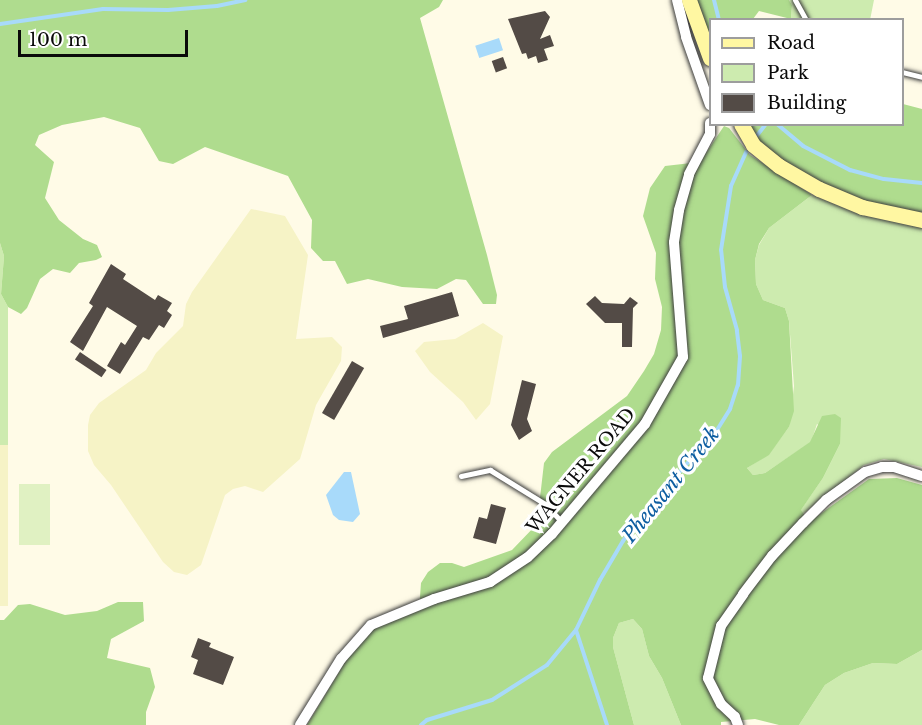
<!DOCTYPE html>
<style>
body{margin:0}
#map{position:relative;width:922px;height:725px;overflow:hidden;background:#fffbe7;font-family:"Libre Baskerville",serif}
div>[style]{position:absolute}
.farmland>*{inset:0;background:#f6f3c6;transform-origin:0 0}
.green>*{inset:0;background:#cdebaf}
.forest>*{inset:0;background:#afdc8e}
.pitch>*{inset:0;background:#e0f1c2;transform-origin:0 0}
.water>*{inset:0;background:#a8dafa;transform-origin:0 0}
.stream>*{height:4px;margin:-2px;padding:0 2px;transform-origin:2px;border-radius:2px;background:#a8dafa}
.building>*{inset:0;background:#534b46;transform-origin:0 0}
.roads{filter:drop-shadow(0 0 2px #3d3d3d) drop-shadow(0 0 2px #3d3d3d)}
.lane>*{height:5px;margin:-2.5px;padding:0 2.5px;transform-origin:2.5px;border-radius:2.5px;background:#fff}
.street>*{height:10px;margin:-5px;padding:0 5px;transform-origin:5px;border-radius:5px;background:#fff}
.secondary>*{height:15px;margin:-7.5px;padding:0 7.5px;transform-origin:7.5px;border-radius:7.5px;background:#fff7a2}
span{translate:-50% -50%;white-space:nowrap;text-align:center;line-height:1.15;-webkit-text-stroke:6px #fff;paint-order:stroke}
.street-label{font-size:18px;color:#0a0a0a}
.water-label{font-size:20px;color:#0e5ea1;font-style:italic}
.legend{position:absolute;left:709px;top:18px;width:195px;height:108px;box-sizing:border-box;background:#fff;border:2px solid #9d9d9d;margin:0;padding:8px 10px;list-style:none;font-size:18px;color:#0a0a0a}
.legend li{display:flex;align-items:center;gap:12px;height:30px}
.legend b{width:30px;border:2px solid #9d9d9d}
.scale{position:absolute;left:18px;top:30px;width:170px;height:27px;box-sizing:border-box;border:3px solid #0a0a0a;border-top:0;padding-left:8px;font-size:18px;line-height:21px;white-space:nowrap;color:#0a0a0a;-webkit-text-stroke:4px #fff;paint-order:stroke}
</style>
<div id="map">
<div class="farmland">
<i style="clip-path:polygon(251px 209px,285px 216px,308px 255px,296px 339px,332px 337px,342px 347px,341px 361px,316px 405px,300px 459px,263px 492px,245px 486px,233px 489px,225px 495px,201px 565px,187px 575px,174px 572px,163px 562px,111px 485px,94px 465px,88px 451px,88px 425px,90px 415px,99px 403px,146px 370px,156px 353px,183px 326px,186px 304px,192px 292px)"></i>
<i style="clip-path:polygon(483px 323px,503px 336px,490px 404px,476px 420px,463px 402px,430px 372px,415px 351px,424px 342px,455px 339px)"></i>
<i style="left:0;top:445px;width:8px;height:161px"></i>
</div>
<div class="green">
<i style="clip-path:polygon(789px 0,874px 0,870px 20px,791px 19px,792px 5px)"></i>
<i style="clip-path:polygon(812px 195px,862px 215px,922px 227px,922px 467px,884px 459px,864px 465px,803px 514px,800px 511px,823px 478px,840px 444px,817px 424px,811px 442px,765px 473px,753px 475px,747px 468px,769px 454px,789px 427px,794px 386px,789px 321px,785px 308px,763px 300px,756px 284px,755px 260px,759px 245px,769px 228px)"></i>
<i style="clip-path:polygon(0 243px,4px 256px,1px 294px,8px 307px,8px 445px,0 445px)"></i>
<i style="clip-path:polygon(633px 619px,642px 629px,649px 656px,662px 678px,681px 725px,634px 725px,613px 647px,613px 638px,619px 623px)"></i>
<i style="clip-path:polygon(922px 650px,922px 725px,799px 725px,825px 685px,844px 673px,873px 663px,897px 664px)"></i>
</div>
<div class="forest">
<i style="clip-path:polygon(0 0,443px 0,439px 7px,420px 18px,487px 255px,497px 295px,496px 304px,483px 304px,466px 280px,456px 279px,437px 289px,402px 287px,368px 279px,347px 284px,335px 261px,323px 261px,311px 248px,312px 220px,288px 176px,205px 147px,173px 164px,159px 161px,140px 128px,104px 117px,62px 125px,39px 135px,35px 145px,54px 162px,45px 198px,59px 220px,83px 239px,97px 245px,102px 257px,96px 260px,79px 263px,70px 273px,53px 269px,40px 279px,27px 308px,21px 314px,8px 307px,1px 294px,4px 256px,0 243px)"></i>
<i style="clip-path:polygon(697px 0,789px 0,792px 5px,791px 19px,759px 11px,753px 19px,710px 20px,710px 39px)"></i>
<i style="clip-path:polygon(903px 104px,922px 109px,922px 213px,863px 204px,804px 175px,757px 141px,746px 125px,902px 124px)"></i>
<i style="clip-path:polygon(724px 126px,729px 128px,750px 155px,812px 195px,769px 228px,759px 244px,755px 260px,756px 284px,763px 300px,785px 308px,789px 321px,794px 411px,789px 427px,769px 455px,747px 468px,753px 475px,765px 473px,810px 442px,822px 416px,835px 414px,841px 418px,840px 444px,823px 478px,801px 510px,809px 522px,869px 479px,897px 478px,922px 485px,922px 650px,897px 664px,873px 663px,844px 673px,825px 685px,799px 725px,779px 725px,755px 719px,721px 722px,721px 725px,681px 725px,662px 678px,649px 656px,642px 629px,633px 619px,619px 623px,613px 638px,613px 647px,634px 725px,307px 725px,345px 662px,373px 628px,419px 610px,421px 583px,428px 572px,440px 563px,452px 563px,464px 567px,512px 550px,537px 524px,544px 463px,552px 452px,627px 396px,644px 371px,654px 354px,661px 330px,662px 307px,655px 279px,656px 253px,643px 216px,650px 188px,665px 166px,700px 162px)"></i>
<i style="clip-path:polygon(118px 602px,143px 602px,144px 621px,111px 639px,107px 658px,150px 668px,155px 687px,146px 712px,146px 725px,0 725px,0 620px,4px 620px,18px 605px,30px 604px,65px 615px,97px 611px)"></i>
</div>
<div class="pitch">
<i style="left:19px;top:484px;width:31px;height:61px"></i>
</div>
<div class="water">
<i style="left:499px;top:38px;width:13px;height:25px;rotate:72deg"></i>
<i style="clip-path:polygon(344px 472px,351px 472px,360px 514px,353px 522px,339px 520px,333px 515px,326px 495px)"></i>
</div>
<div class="stream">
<i style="left:714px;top:0;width:21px;rotate:76deg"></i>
<i style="left:0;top:24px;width:104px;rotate:-8.3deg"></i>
<i style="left:103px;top:9px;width:65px;rotate:0.9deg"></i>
<i style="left:168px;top:10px;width:49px;rotate:-4.7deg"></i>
<i style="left:217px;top:6px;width:29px;rotate:-12deg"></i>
<i style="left:777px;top:124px;width:34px;rotate:40deg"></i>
<i style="left:803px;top:146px;width:53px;rotate:27.1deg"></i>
<i style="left:850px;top:170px;width:35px;rotate:15deg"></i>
<i style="left:884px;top:179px;width:38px;rotate:6deg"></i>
<i style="left:755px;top:138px;width:18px;rotate:-52deg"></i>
<i style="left:576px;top:630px;width:100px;rotate:71.9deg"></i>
<i style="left:421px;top:725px;width:8px;rotate:-40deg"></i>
<i style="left:427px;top:720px;width:68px;rotate:-17.1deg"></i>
<i style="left:492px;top:700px;width:65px;rotate:-32.5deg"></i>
<i style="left:547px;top:665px;width:45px;rotate:-50.4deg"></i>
<i style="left:576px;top:630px;width:55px;rotate:-64.4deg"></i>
<i style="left:600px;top:580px;width:45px;rotate:-59.5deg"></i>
<i style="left:623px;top:541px;width:46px;rotate:-52.9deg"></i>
<i style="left:651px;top:504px;width:99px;rotate:-48.3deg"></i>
<i style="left:717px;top:430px;width:25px;rotate:-58deg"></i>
<i style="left:730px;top:409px;width:25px;rotate:-72deg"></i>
<i style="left:738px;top:385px;width:29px;rotate:-86deg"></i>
<i style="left:740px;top:356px;width:26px;rotate:-97deg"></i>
<i style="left:737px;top:330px;width:45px;rotate:-105.6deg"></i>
<i style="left:725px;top:287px;width:37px;rotate:-96deg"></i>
<i style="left:721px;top:250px;width:65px;rotate:-81.1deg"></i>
<i style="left:731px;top:186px;width:37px;rotate:-66deg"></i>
</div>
<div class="building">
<i style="clip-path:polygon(545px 11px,550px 17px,540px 39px,550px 35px,554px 46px,544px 49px,548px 60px,538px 63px,536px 56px,528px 59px,526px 53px,522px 54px,508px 19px)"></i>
<i style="left:503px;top:57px;width:12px;height:12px;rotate:70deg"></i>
<i style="clip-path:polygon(111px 264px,126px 274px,123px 279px,155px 300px,158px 295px,172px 303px,167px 311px,172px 315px,164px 328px,159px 325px,149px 340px,143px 337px,120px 374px,107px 366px,121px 342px,125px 345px,137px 326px,107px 307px,83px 351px,70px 342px,93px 306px,89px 303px)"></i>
<i style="clip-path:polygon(452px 292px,459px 316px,383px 338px,380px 326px,408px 319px,404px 306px)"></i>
<i style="clip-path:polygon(595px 296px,602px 303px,624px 304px,630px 297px,638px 303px,633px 308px,632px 347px,622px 347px,622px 323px,605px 323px,586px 304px)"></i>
<i style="left:80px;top:352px;width:32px;height:9px;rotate:34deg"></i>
<i style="left:352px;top:361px;width:14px;height:60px;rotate:30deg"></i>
<i style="clip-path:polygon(522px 380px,536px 384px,527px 419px,532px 431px,519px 440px,511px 425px)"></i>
<i style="clip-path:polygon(491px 504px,506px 508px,496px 544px,473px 538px,479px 517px,487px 519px)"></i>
<i style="clip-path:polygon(198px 638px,211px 643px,209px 647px,234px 657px,223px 685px,193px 674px,198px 660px,191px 657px)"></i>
</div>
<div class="roads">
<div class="lane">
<i style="left:795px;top:0;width:23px;rotate:61deg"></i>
<i style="left:902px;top:72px;width:21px;rotate:14deg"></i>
<i style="left:461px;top:476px;width:30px;rotate:-12deg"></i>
<i style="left:490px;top:470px;width:65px;rotate:31.7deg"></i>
<i style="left:545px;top:504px;width:23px;rotate:47deg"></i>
</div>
<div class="street">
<i style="left:677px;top:0;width:38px;rotate:76deg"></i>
<i style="left:686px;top:37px;width:72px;rotate:70.6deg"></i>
<i style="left:300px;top:725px;width:78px;rotate:-58.2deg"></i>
<i style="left:341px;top:659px;width:45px;rotate:-48.6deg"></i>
<i style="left:371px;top:625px;width:68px;rotate:-22.4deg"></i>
<i style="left:434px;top:599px;width:59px;rotate:-16.9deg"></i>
<i style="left:490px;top:582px;width:45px;rotate:-33.3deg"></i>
<i style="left:528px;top:557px;width:33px;rotate:-44deg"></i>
<i style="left:552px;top:534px;width:144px;rotate:-49.8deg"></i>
<i style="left:645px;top:424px;width:77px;rotate:-60.4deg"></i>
<i style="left:683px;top:357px;width:115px;rotate:-94.5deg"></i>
<i style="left:674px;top:242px;width:32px;rotate:-81deg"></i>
<i style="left:679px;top:210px;width:37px;rotate:-74deg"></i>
<i style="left:689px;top:174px;width:45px;rotate:-62.3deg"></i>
<i style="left:710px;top:134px;width:11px;rotate:-90deg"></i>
<i style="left:738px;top:725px;width:9px;rotate:-111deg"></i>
<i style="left:735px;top:717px;width:19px;rotate:-137deg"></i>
<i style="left:721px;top:704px;width:29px;rotate:-117deg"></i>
<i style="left:708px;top:678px;width:54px;rotate:-76deg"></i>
<i style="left:721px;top:626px;width:39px;rotate:-55deg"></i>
<i style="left:743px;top:594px;width:48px;rotate:-52.7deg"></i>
<i style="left:772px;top:556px;width:45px;rotate:-46.8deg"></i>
<i style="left:803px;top:523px;width:33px;rotate:-45deg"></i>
<i style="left:826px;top:500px;width:48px;rotate:-35.7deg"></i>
<i style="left:865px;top:472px;width:18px;rotate:-16deg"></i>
<i style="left:882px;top:467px;width:12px"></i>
<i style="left:894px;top:467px;width:29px;rotate:18deg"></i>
</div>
<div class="secondary">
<i style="left:689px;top:0;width:62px;rotate:70.1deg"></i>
<i style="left:741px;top:124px;width:24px;rotate:60deg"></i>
<i style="left:753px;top:145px;width:33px;rotate:39deg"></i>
<i style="left:779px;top:166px;width:46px;rotate:29.9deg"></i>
<i style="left:819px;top:189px;width:47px;rotate:22.7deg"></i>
<i style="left:862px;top:207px;width:61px;rotate:12.2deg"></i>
</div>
</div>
<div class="street-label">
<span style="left:581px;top:471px;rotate:-50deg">WAGNER ROAD</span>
</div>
<div class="water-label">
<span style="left:671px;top:485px;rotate:-51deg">Pheasant Creek</span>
</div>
<ul class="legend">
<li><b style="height:8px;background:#fff7a2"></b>Road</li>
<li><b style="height:16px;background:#cdebaf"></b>Park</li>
<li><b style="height:16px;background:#534b46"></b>Building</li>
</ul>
<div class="scale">100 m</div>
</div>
